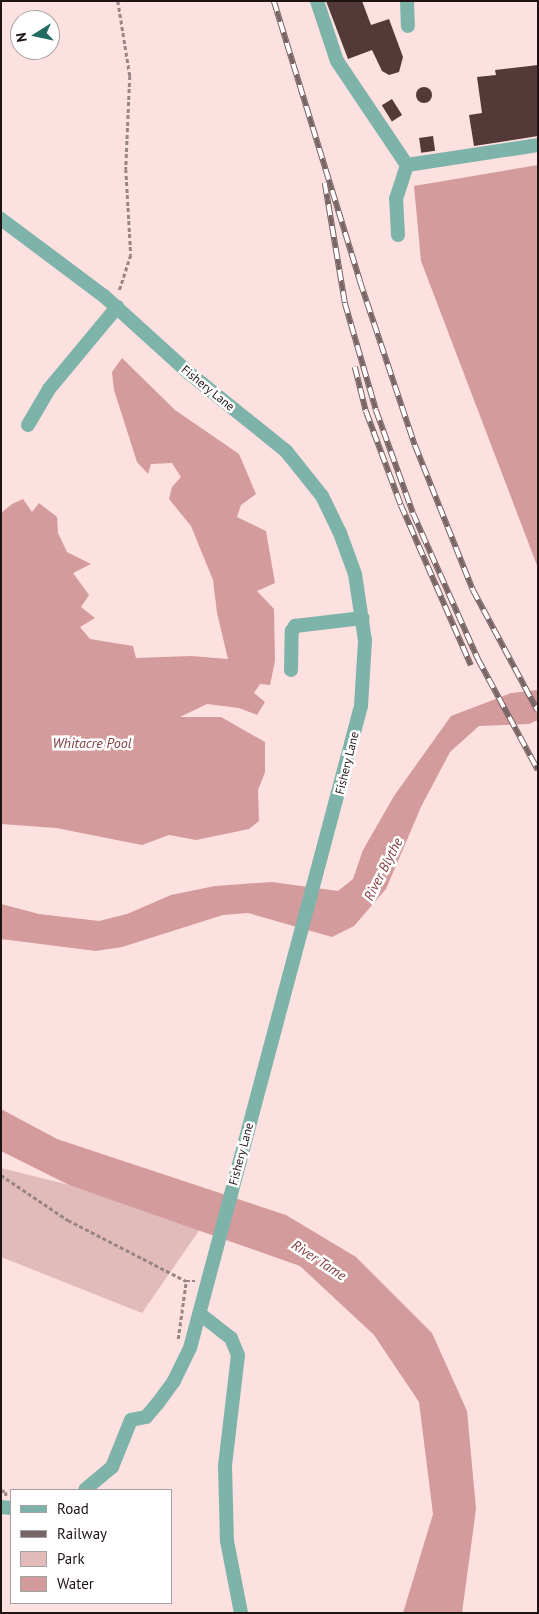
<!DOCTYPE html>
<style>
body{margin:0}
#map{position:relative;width:539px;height:1614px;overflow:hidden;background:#fde0e0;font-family:"PT Sans",sans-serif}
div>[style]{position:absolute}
.green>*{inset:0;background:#e1baba}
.water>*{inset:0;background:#d39b9b}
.building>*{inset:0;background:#543939;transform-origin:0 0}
.round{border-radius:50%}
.path>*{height:2.5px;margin-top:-1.25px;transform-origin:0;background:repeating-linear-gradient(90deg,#9a8585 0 4px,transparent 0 6.5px)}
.minor>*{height:14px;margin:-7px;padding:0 7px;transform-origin:7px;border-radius:7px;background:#7eb3aa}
.rail>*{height:5.5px;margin-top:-2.75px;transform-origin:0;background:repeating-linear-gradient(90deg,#fff 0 11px,#786566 0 22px);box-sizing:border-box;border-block:1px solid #786566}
span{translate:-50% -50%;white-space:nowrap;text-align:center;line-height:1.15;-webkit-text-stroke:5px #fff;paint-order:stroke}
.street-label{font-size:12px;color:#1f1314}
.water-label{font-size:14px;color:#833d41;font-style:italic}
.frame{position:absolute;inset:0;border:2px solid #1f1314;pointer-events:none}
.legend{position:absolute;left:10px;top:1489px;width:162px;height:115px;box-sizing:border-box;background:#fff;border:1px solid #a5a1a1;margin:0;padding:6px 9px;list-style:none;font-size:15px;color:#1f1314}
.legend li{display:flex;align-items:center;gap:10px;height:25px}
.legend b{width:25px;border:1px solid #a5a1a1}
.north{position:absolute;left:10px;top:10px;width:50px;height:50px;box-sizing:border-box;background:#fff;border:1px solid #a5a1a1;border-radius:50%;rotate:260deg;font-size:14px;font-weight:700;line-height:20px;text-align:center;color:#1f1314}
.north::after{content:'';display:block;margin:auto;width:18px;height:22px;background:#236b62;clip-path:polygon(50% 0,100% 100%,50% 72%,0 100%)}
</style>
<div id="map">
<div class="green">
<i style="clip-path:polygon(1px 1168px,69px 1185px,200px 1229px,142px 1313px,1px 1257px)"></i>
</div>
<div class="water">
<i style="clip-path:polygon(538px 165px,538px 568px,421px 261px,414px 186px)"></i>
<i style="clip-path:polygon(122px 358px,175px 410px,239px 454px,256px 494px,241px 505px,237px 517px,266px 531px,275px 583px,257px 591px,274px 609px,275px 661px,270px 685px,260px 684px,254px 693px,265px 702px,257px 715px,239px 708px,207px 704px,180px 717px,221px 717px,265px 742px,265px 772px,258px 790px,259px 821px,249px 829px,196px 840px,169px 835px,142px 845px,56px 828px,1px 824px,1px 513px,12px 504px,23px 499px,32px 512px,39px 503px,57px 517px,58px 533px,67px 552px,91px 564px,73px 573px,89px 595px,81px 607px,95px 618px,80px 627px,90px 639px,133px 646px,136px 658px,191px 656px,228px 659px,217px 613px,213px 580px,191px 526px,169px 499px,172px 487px,181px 477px,172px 463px,151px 464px,148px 474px,137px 462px,114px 390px,112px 372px)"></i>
<i style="clip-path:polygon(538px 690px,538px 720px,529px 724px,479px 726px,450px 752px,421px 807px,386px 889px,354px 926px,332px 937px,248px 913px,223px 915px,122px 947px,96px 951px,1px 939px,1px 904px,39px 914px,99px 921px,127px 914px,171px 895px,215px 886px,272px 882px,338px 891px,353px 879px,363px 850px,394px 796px,451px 716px,511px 693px)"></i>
<i style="clip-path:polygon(1px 1109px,57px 1139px,286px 1215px,356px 1257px,432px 1333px,467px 1411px,476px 1509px,462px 1613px,403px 1613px,433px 1514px,419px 1402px,374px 1335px,300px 1266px,69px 1185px,1px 1151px)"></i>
</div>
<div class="building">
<i style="clip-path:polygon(326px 1px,362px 1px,371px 25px,389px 19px,403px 57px,399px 72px,389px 75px,382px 71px,372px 50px,348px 59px)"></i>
<i style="clip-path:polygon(538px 65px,538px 136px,474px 146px,469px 115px,482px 113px,477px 77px,496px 75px,495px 70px)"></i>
<i class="round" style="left:416px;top:87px;width:16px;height:16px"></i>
<i style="left:392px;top:99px;width:19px;height:12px;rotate:58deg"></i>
<i style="left:433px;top:136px;width:15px;height:14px;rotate:82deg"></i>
</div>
<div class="path">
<i style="left:118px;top:1px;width:76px;rotate:80.9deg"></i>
<i style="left:130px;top:76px;width:93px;rotate:92.5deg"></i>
<i style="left:126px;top:169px;width:86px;rotate:86.7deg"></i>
<i style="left:131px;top:255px;width:39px;rotate:108deg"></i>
<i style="left:1px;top:1175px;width:81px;rotate:33.9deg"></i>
<i style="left:68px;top:1220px;width:133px;rotate:27.3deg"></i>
<i style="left:186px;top:1281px;width:9px"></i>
<i style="left:178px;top:1339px;width:59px;rotate:-82.1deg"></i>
<i style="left:1px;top:1490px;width:5px;rotate:22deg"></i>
<i style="left:6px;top:1492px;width:4px;rotate:90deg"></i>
</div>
<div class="minor">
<i style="left:317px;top:1px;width:63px;rotate:71.6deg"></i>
<i style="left:337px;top:61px;width:125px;rotate:56.1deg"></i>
<i style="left:407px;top:165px;width:133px;rotate:-8.7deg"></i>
<i style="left:407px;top:1px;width:25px;rotate:88deg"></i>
<i style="left:1px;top:219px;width:129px;rotate:36.8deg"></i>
<i style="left:104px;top:296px;width:115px;rotate:42.2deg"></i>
<i style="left:189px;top:373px;width:124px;rotate:38.8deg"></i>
<i style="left:286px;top:451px;width:58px;rotate:51.3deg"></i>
<i style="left:322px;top:496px;width:41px;rotate:64.1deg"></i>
<i style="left:340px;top:533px;width:44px;rotate:69.9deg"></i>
<i style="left:355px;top:574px;width:68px;rotate:81.5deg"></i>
<i style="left:365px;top:641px;width:65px;rotate:93.5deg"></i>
<i style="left:361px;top:706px;width:664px;rotate:104.91deg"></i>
<i style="left:190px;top:1348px;width:37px;rotate:116deg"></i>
<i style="left:174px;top:1381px;width:29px;rotate:126deg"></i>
<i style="left:157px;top:1404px;width:17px;rotate:130deg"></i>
<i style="left:146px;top:1417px;width:15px;rotate:169deg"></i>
<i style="left:131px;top:1420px;width:51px;rotate:112deg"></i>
<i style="left:112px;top:1467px;width:35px;rotate:140deg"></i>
<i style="left:398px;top:235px;width:36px;rotate:-93deg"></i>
<i style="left:396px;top:199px;width:36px;rotate:-72deg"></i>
<i style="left:28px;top:425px;width:42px;rotate:-59.7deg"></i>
<i style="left:49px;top:389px;width:107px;rotate:-50.3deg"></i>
<i style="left:291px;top:670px;width:39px;rotate:-89deg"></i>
<i style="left:292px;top:631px;width:6px;rotate:-59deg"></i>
<i style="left:295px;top:626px;width:68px;rotate:-6.7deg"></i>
<i style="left:200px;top:1314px;width:39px;rotate:38deg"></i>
<i style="left:231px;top:1338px;width:18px;rotate:68deg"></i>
<i style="left:238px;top:1355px;width:112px;rotate:96.7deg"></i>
<i style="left:225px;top:1466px;width:75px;rotate:88.5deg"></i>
<i style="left:227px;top:1541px;width:73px;rotate:79deg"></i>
<i style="left:1px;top:1507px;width:10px;rotate:6deg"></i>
</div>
<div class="rail">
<i style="left:274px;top:1px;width:293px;rotate:72.9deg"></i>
<i style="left:360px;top:281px;width:173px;rotate:71.5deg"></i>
<i style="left:415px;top:445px;width:156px;rotate:68.2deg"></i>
<i style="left:473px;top:590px;width:137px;rotate:61.8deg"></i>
<i style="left:325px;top:183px;width:122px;rotate:80.5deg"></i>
<i style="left:345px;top:303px;width:111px;rotate:73.8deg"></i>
<i style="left:376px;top:410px;width:109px;rotate:70.2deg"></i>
<i style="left:413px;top:513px;width:160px;rotate:66deg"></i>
<i style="left:478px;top:659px;width:126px;rotate:61.6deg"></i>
<i style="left:355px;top:367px;width:45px;rotate:76deg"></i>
<i style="left:366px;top:411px;width:100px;rotate:69.6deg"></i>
<i style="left:401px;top:505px;width:175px;rotate:66.4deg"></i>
</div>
<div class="street-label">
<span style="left:208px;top:388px;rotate:39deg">Fishery Lane</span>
<span style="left:347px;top:763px;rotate:-76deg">Fishery Lane</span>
<span style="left:241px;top:1154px;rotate:-75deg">Fishery Lane</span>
</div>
<div class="water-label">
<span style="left:92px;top:743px">Whitacre Pool</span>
<span style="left:383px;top:869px;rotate:-63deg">River Blythe</span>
<span style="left:319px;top:1260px;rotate:33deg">River Tame</span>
</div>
<div class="frame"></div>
<ul class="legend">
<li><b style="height:6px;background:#7eb3aa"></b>Road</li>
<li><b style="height:6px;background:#786566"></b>Railway</li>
<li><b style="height:14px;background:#e1baba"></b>Park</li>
<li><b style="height:14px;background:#d39b9b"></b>Water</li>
</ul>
<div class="north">N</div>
</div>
